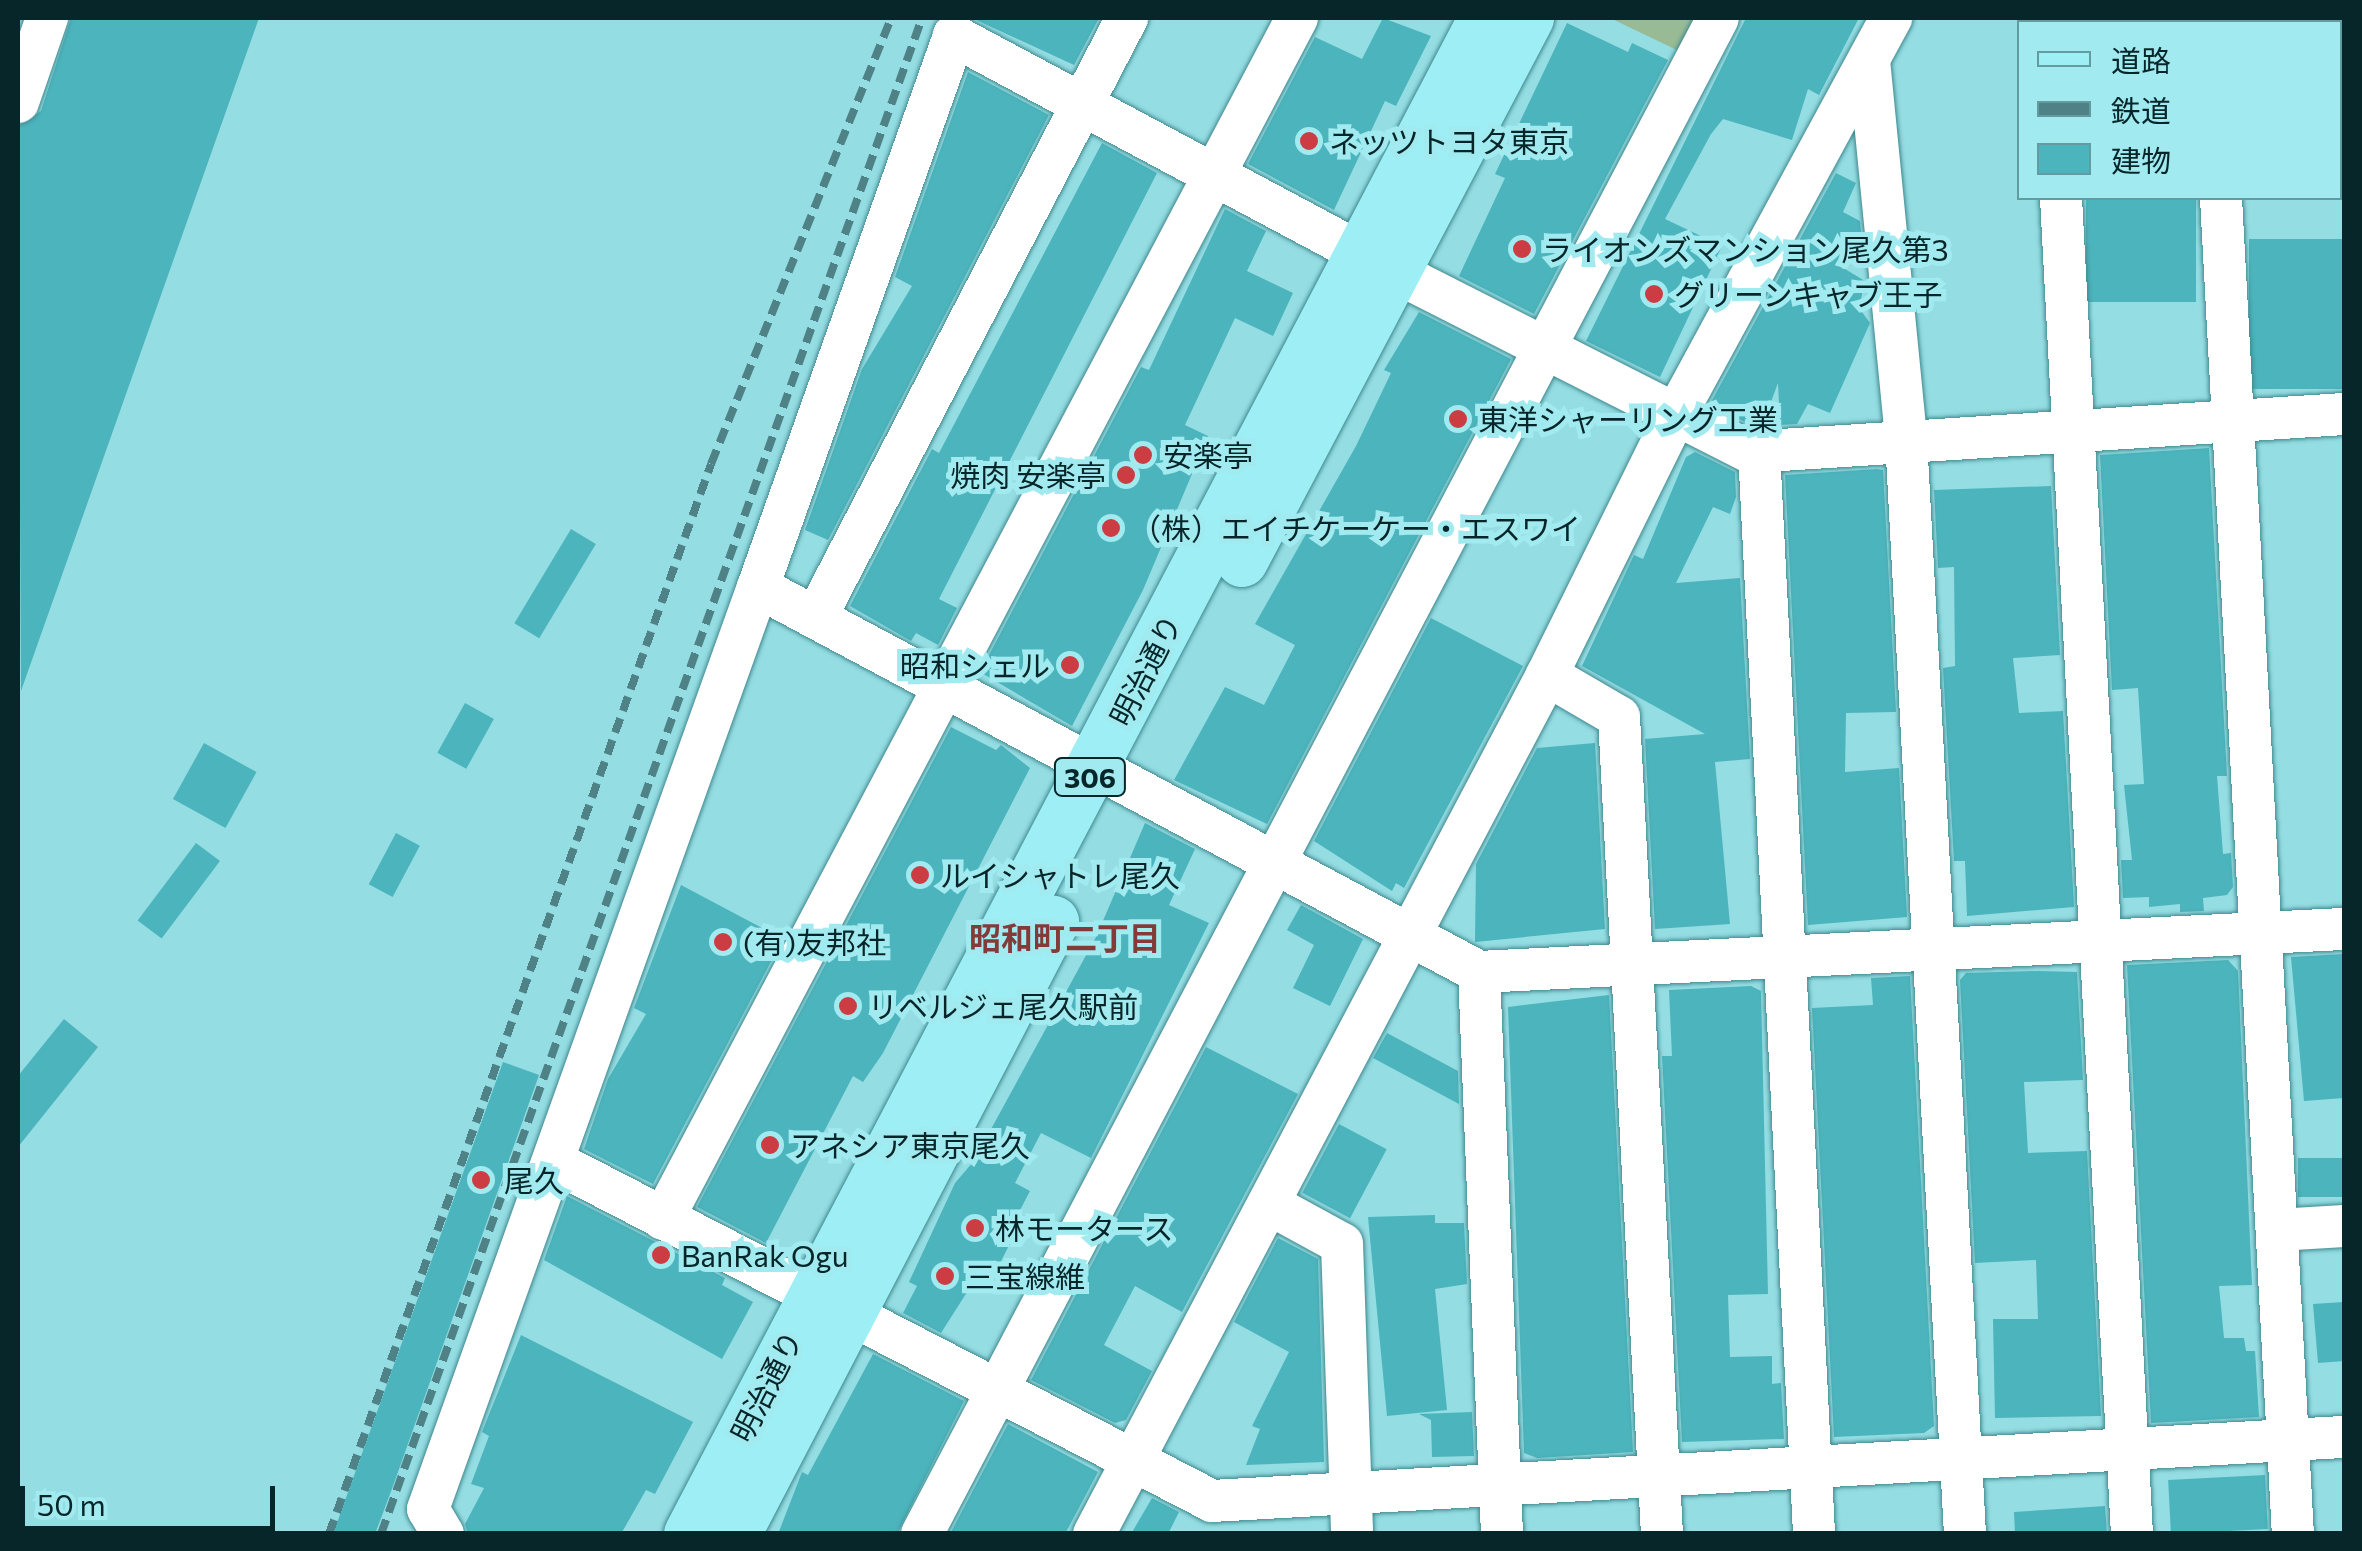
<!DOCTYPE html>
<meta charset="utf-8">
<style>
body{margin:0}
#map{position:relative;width:2362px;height:1551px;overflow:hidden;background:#94dde3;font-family:Commissioner,"Noto Sans JP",sans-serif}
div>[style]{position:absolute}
.green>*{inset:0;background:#98bb95}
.building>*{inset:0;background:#4cb4bc;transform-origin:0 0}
.roads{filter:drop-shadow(0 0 2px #3f888e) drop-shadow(0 0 2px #3f888e)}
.minor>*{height:42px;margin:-21px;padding:0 21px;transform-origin:21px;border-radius:21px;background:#fff}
.major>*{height:52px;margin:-26px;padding:0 26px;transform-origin:26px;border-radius:26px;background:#9deff5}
.rail>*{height:8px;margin-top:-4px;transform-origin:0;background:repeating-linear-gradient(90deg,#4e8286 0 15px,transparent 0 23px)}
.dots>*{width:28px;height:28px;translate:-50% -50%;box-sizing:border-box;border:5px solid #a1eaf0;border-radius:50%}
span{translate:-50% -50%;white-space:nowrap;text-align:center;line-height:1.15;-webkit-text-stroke:10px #a1eaf0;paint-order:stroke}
.shield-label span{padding:2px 8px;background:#a1eaf0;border:2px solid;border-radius:8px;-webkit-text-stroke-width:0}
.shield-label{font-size:28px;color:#072629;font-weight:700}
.poi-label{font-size:30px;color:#072629}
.left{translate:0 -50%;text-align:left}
.right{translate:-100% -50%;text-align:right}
.street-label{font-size:30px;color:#072629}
.neighbourhood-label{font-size:32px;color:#833b3a;font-weight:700}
.frame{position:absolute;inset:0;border:20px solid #072629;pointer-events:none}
.legend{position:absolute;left:2017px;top:20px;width:325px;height:180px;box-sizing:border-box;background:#a1eaf0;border:2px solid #639ca0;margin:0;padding:12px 18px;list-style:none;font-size:30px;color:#072629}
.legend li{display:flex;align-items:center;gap:20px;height:50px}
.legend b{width:50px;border:2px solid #639ca0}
.scale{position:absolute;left:20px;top:1486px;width:255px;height:45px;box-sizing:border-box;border:5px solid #072629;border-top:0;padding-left:12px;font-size:30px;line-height:35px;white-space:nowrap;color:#072629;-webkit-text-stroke:8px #a1eaf0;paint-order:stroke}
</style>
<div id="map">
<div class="green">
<i style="clip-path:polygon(1610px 18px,1701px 18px,1681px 52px)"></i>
</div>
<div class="building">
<i style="clip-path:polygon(71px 18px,259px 18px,21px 691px,18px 126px,41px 111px)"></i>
<i style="clip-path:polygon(972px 18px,1099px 18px,1074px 65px)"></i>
<i style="clip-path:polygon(1383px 18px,1431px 36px,1396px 106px,1385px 101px,1334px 210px,1248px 164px,1315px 37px,1362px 59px)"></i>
<i style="clip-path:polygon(1746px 18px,1859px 18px,1819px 95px,1808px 89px,1792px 140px,1723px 119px,1711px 134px,1665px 219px,1722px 246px,1660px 377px,1586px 341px)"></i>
<i style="clip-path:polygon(1567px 23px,1628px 52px,1632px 43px,1668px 60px,1534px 314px,1459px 276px,1505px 178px,1495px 174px)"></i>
<i style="clip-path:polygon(968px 72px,1049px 115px,828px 540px,805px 530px,862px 369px,912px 286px,895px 277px)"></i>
<i style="clip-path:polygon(1102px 143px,1157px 173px,939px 599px,957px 608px,938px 645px,916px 633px,911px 641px,850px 606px,932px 449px,939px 453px)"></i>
<i style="clip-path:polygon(1836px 173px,1856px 183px,1843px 212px,1860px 221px,1861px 232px,1845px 269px,1865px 281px,1859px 308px,1870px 323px,1830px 413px,1808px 404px,1797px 424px,1780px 425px,1778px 383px,1762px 426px,1755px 427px,1710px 404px)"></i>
<i style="left:2086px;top:198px;width:110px;height:104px"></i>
<i style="clip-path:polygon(1225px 209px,1266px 231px,1247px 271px,1293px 293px,1273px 336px,1235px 318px,1185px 425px,1208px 436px,1143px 590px,1072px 726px,980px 672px,1141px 367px,1149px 370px)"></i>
<i style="left:2344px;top:239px;width:150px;height:95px;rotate:90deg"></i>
<i style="clip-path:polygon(1419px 312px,1511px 359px,1267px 824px,1174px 780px,1225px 687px,1264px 705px,1295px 645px,1255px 624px,1356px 446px,1391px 373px,1384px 370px)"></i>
<i style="clip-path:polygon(2209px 448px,2227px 776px,2217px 776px,2223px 854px,2231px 853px,2233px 887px,2227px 895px,2203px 898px,2204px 911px,2180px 912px,2180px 904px,2149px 907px,2149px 897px,2123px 898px,2121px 860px,2132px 860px,2124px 785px,2144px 784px,2138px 688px,2112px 690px,2100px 455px)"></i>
<i style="clip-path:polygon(1695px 452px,1735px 472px,1736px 497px,1730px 514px,1713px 507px,1676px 583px,1740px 578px,1750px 759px,1715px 762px,1730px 924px,1655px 929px,1645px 739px,1705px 734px,1582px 666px,1634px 555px,1643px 559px,1686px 457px)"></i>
<i style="clip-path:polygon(1877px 469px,1883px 470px,1896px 712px,1846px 713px,1845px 772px,1899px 768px,1907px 917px,1808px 925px,1785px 475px)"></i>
<i style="clip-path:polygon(2051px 486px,2060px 655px,2013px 658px,2019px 713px,2063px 711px,2074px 907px,1967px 916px,1965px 861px,1954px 861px,1943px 668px,1955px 666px,1954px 567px,1938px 568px,1934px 490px)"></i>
<i style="left:571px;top:529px;width:29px;height:110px;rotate:31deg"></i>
<i style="clip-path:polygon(1431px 618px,1523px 666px,1404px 888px,1396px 883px,1392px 891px,1314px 841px)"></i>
<i style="left:465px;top:703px;width:33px;height:57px;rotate:29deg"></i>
<i style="clip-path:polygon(951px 727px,996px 750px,1001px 745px,1030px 768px,883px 1053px,863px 1082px,853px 1076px,766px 1243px,697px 1207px)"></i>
<i style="left:204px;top:743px;width:60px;height:64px;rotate:29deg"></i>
<i style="clip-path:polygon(1595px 743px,1605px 929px,1475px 942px,1476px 864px,1537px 748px)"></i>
<i style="clip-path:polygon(1145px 823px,1195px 849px,1169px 905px,1209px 923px,1091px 1158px,1041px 1133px,1015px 1183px,1030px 1191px,1017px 1216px,1023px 1218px,995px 1273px,983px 1267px,941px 1333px,903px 1313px,917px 1286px,909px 1282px,955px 1183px,973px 1162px,1096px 937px)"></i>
<i style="left:396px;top:833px;width:27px;height:58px;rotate:28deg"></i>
<i style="left:196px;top:843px;width:30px;height:97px;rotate:37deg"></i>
<i style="clip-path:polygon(681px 885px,783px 939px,653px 1184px,584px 1149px,608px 1079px,646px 1014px,634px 1008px)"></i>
<i style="clip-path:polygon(1301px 905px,1363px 939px,1330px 1006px,1293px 988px,1314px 945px,1287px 930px)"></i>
<i style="clip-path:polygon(2344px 954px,2344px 1098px,2304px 1101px,2291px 957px)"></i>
<i style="clip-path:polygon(2228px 960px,2238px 971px,2252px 1285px,2219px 1286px,2224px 1338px,2244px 1338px,2246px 1351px,2255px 1351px,2259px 1417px,2151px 1423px,2127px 965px)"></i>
<i style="clip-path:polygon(2038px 971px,2077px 972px,2083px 1080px,2024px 1082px,2028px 1153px,2087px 1151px,2101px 1416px,1995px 1418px,1993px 1319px,2038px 1319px,2036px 1260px,1975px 1263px,1960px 980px,1966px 973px)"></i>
<i style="clip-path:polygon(1910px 976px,1934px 1426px,1924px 1433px,1834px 1437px,1812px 1008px,1873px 1005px,1871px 978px)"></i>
<i style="clip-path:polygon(1751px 986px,1761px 991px,1768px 1294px,1728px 1295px,1730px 1357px,1772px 1356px,1772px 1384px,1781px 1383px,1784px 1439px,1682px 1442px,1662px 1056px,1672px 1056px,1669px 990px)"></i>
<i style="clip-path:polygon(1609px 995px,1633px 1452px,1537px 1458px,1524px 1453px,1508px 1007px)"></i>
<i style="clip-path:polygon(64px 1019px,98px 1047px,18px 1147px,18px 1076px)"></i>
<i style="clip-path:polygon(1387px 1033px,1458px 1071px,1459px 1104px,1373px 1058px)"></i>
<i style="clip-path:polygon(1206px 1047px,1298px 1094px,1182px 1312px,1135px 1286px,1104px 1345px,1152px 1371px,1126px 1420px,1115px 1423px,1031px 1380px)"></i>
<i style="clip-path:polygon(503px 1062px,539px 1075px,393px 1486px,375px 1534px,333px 1534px)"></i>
<i style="left:1339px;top:1124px;width:54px;height:78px;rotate:28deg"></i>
<i style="left:2344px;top:1158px;width:39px;height:46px;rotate:90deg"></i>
<i style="clip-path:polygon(567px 1196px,725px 1278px,722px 1285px,753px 1302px,722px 1359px,544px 1260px)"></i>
<i style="clip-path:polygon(1435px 1215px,1435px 1223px,1464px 1223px,1467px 1284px,1435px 1289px,1447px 1410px,1387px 1416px,1368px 1217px)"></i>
<i style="clip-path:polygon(1278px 1238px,1318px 1259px,1324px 1462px,1246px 1465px,1260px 1429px,1252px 1426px,1289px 1352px,1234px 1322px)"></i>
<i style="clip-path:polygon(2344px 1302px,2344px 1361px,2318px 1363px,2313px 1304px)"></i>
<i style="clip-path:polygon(521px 1335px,693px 1422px,655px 1494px,646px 1490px,621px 1534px,468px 1534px,465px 1524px,484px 1488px,471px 1484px,489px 1436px,482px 1432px)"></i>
<i style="clip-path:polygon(873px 1354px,964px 1401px,897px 1534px,778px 1534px,802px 1472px,808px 1475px)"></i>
<i style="clip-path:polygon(1472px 1412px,1474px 1456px,1432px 1457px,1431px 1420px,1419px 1414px)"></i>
<i style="clip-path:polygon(1008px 1424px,1098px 1472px,1065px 1534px,950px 1534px)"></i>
<i style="left:2265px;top:1475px;width:54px;height:97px;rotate:87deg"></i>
<i style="clip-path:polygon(1152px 1498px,1179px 1512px,1168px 1534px,1131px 1534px)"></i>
<i style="clip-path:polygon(2105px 1506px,2107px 1534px,2015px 1534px,2014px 1512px)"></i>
</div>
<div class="roads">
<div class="minor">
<i style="left:2052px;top:18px;width:4px;rotate:90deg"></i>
<i style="left:2211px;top:18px;width:4px;rotate:90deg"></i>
<i style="left:1869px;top:60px;width:380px;rotate:84.4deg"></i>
<i style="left:1906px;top:438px;width:1098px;rotate:86.92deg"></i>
<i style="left:18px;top:102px;width:89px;rotate:-71deg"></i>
<i style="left:2061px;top:198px;width:1338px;rotate:86.96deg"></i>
<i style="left:2221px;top:198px;width:1338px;rotate:86.92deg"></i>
<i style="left:2344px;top:414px;width:595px;rotate:176.34deg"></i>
<i style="left:1750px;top:452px;width:376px;rotate:-153.1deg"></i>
<i style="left:1415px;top:282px;width:523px;rotate:-151.91deg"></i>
<i style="left:954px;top:36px;width:585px;rotate:109.58deg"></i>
<i style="left:758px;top:587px;width:817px;rotate:28.1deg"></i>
<i style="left:1479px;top:972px;width:866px;rotate:-2.85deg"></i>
<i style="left:1759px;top:451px;width:1084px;rotate:87.09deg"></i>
<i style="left:817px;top:615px;width:673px;rotate:-62.56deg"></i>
<i style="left:1547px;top:675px;width:83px;rotate:30.3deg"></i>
<i style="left:1619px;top:717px;width:818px;rotate:86.99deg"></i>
<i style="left:1479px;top:972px;width:562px;rotate:87.66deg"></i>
<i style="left:555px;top:1162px;width:739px;rotate:27.29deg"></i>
<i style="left:1212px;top:1501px;width:1134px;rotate:-3.24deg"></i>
<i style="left:1269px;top:1204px;width:83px;rotate:28.7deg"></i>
<i style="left:1342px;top:1244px;width:290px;rotate:88deg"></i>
<i style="left:663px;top:1219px;width:1358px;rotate:-62.17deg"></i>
<i style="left:2277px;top:1230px;width:67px;rotate:-3.4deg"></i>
<i style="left:443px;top:1534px;width:29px;rotate:-121deg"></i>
<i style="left:428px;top:1509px;width:979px;rotate:-70.31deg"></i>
<i style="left:922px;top:1534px;width:1712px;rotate:-62.3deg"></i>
<i style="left:1094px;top:1534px;width:971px;rotate:-62.19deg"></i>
<i style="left:1547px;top:675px;width:289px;rotate:-63.7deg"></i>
<i style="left:1675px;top:416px;width:453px;rotate:-61.5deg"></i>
</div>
<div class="major">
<i style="left:1242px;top:561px;width:614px;rotate:-62.22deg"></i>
<i style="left:690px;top:1534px;width:1712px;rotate:-62.33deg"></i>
<i style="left:735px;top:1534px;width:690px;rotate:-62.54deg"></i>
</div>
</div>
<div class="rail">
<i style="left:329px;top:1534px;width:1136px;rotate:-70.35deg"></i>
<i style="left:711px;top:464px;width:481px;rotate:-68deg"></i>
<i style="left:381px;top:1534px;width:1610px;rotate:-70.36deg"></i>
</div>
<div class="dots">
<i style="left:1309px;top:141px;background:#cc3d43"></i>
<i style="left:1522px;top:249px;background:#cc3d43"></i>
<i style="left:1654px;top:294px;background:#cc3d43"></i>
<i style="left:1458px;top:419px;background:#cc3d43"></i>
<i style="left:1143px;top:455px;background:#cc3d43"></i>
<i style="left:1126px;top:475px;background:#cc3d43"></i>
<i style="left:1111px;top:528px;background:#cc3d43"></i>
<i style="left:1070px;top:665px;background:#cc3d43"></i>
<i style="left:920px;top:875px;background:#cc3d43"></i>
<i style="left:723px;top:942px;background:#cc3d43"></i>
<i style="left:848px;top:1006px;background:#cc3d43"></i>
<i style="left:770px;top:1145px;background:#cc3d43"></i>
<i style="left:481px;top:1180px;background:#cc3d43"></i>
<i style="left:975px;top:1228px;background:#cc3d43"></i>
<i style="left:661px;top:1255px;background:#cc3d43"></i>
<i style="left:945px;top:1276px;background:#cc3d43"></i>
</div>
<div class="shield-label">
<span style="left:1090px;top:777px">306</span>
</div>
<div class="poi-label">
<span class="left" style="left:1329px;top:141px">ネッツトヨタ東京</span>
<span class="left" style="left:1542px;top:249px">ライオンズマンション尾久第3</span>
<span class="left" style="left:1674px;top:294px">グリーンキャブ王子</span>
<span class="left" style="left:1478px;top:419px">東洋シャーリング工業</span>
<span class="left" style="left:1163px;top:455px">安楽亭</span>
<span class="right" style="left:1106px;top:475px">焼肉 安楽亭</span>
<span class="left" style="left:1131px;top:528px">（株）エイチケーケー・エスワイ</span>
<span class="right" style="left:1050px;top:665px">昭和シェル</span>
<span class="left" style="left:940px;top:875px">ルイシャトレ尾久</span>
<span class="left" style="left:743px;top:942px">(有)友邦社</span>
<span class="left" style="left:868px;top:1006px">リベルジェ尾久駅前</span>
<span class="left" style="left:790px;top:1145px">アネシア東京尾久</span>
<span class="left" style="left:504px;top:1180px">尾久</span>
<span class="left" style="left:995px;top:1228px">林モータース</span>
<span class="left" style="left:681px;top:1255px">BanRak Ogu</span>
<span class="left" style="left:965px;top:1276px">三宝線維</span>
</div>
<div class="street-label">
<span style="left:1145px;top:670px;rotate:-63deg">明治通り</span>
<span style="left:766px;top:1386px;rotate:-63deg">明治通り</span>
</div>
<div class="neighbourhood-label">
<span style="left:1065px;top:937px">昭和町二丁目</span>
</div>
<div class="frame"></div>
<ul class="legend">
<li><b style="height:12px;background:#9deff5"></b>道路</li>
<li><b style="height:12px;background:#4e8286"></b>鉄道</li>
<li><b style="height:28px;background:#4cb4bc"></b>建物</li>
</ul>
<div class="scale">50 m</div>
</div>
